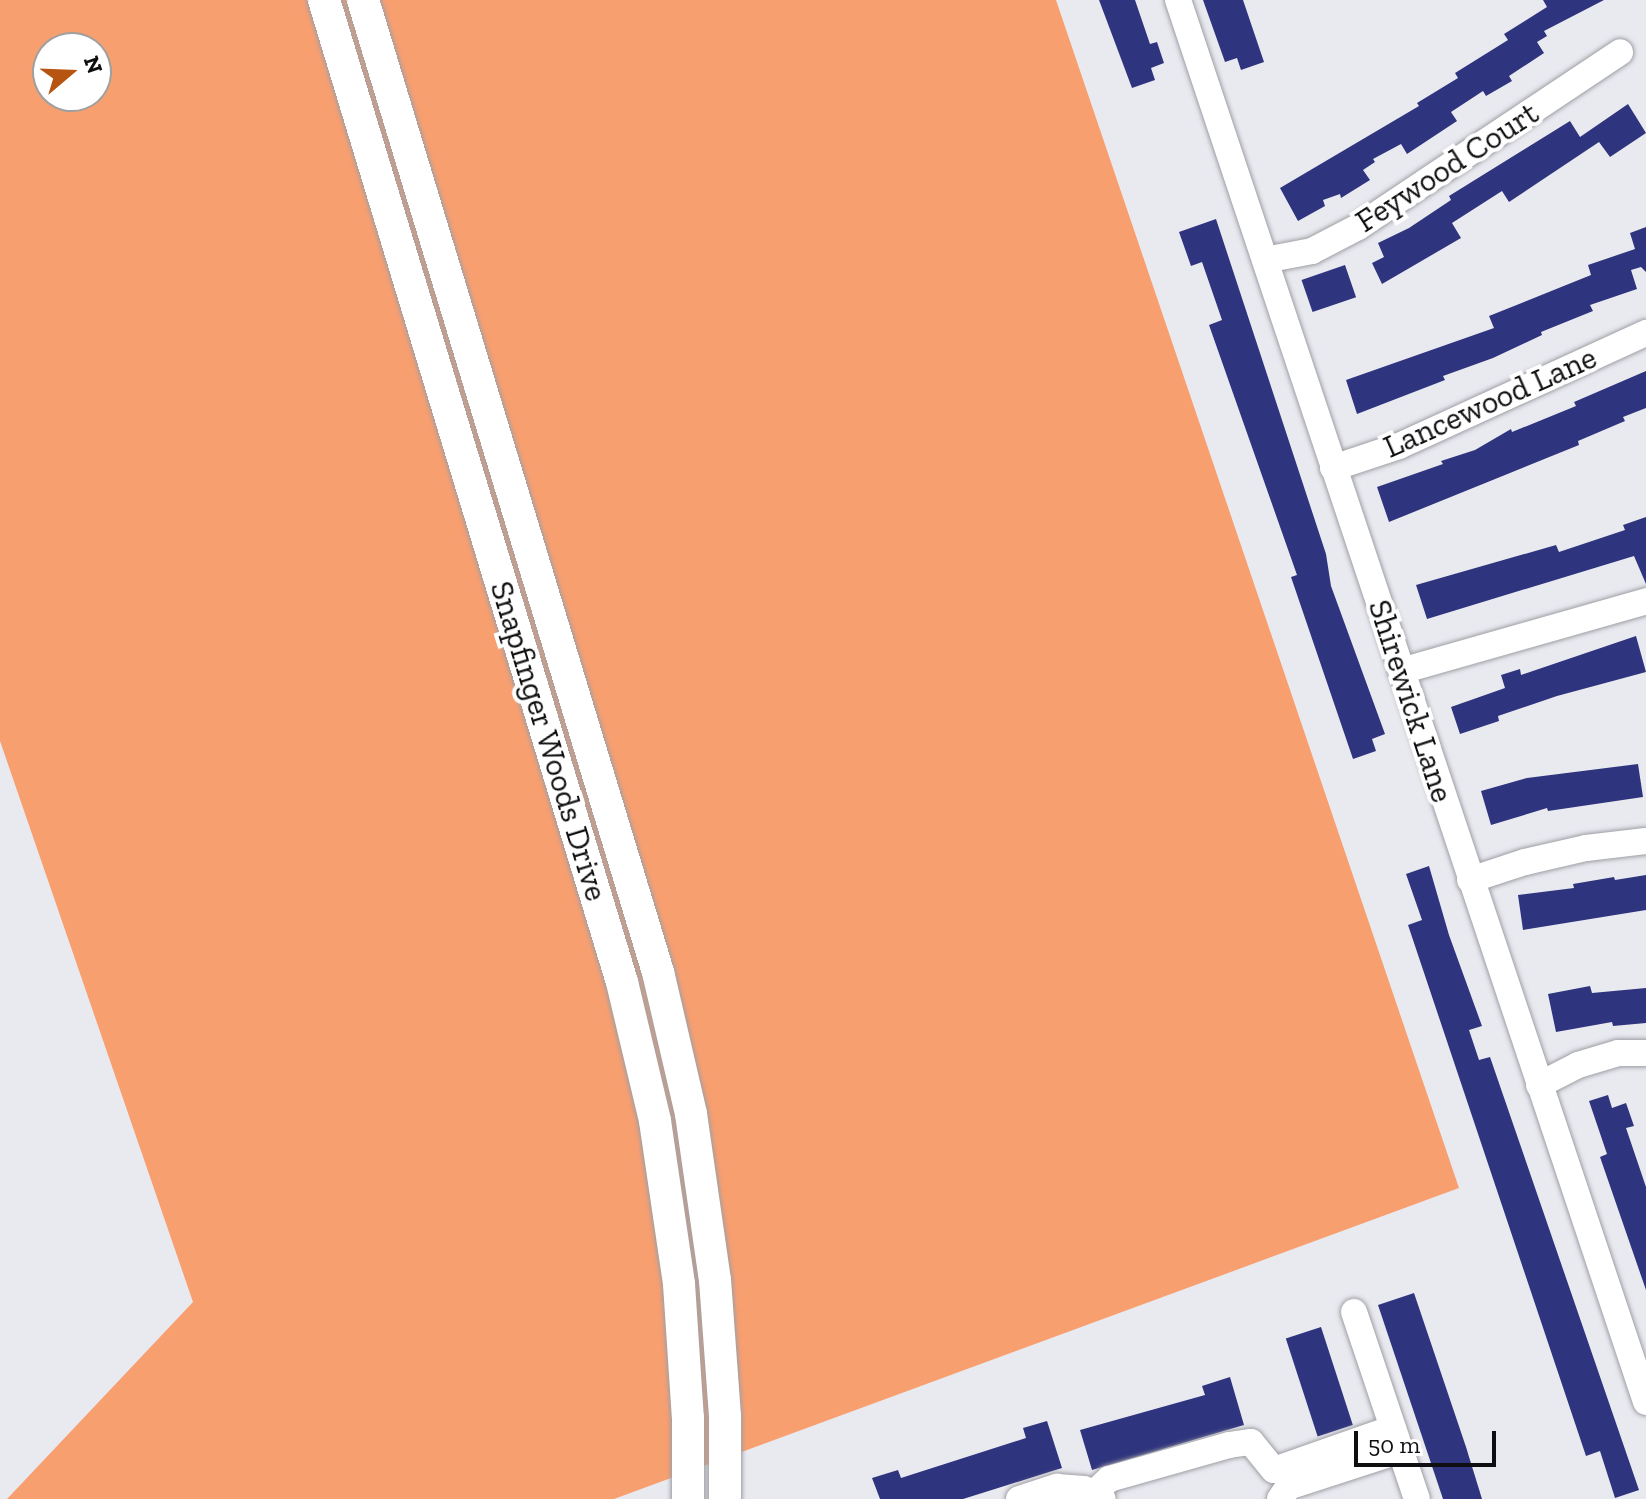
<!DOCTYPE html>
<style>
body{margin:0}
#map{position:relative;width:1646px;height:1499px;overflow:hidden;background:#e9eaf0;font-family:"Zilla Slab",serif}
div>[style]{position:absolute}
.forest>*{inset:0;background:#f89f70}
.building>*{inset:0;background:#2f347e;transform-origin:0 0}
.roads{filter:drop-shadow(0 0 2px #9e9fa5) drop-shadow(0 0 2px #9e9fa5)}
.minor>*{height:26px;margin:-13px;padding:0 13px;transform-origin:13px;border-radius:13px;background:#fff}
.major>*{height:32px;margin:-16px;padding:0 16px;transform-origin:16px;border-radius:16px;background:#fff}
span{translate:-50% -50%;white-space:nowrap;text-align:center;line-height:1.15;-webkit-text-stroke:8px #fff;paint-order:stroke}
.street-label{font-size:32px;color:#0f0f11}
.north{position:absolute;left:32px;top:32px;width:80px;height:80px;box-sizing:border-box;background:#fff;border:2px solid #9f9fa0;border-radius:50%;rotate:71deg;font-size:22px;font-weight:700;line-height:32px;text-align:center;color:#0f0f11}
.north::after{content:'';display:block;margin:auto;width:28px;height:36px;background:#b65512;clip-path:polygon(50% 0,100% 100%,50% 72%,0 100%)}
.scale{position:absolute;left:1354px;top:1431px;width:142px;height:36px;box-sizing:border-box;border:4px solid #0f0f11;border-top:0;padding-left:10px;font-size:24px;line-height:28px;white-space:nowrap;color:#0f0f11;-webkit-text-stroke:6px #fff;paint-order:stroke}
</style>
<div id="map">
<div class="forest">
<i style="clip-path:polygon(evenodd,0 0,1056px 0,1459px 1188px,614px 1499px,7px 1499px,193px 1302px,0 741px,0 0,48px 48px,96px 48px,96px 96px,48px 96px,48px 48px)"></i>
</div>
<div class="building">
<i style="clip-path:polygon(1099px 0,1135px 0,1150px 44px,1157px 42px,1164px 63px,1151px 68px,1155px 80px,1132px 88px)"></i>
<i style="clip-path:polygon(1203px 0,1243px 0,1264px 62px,1241px 70px,1237px 58px,1225px 62px)"></i>
<i style="clip-path:polygon(1543px 0,1604px 0,1544px 31px,1547px 36px,1537px 42px,1544px 53px,1509px 76px,1512px 81px,1486px 96px,1483px 91px,1451px 112px,1457px 121px,1407px 154px,1401px 144px,1373px 159px,1375px 162px,1363px 170px,1370px 180px,1341px 198px,1340px 194px,1323px 200px,1325px 206px,1298px 221px,1280px 188px,1419px 106px,1417px 103px,1458px 78px,1455px 73px,1508px 40px,1504px 34px,1547px 7px)"></i>
<i style="clip-path:polygon(1628px 104px,1646px 133px,1610px 157px,1599px 142px,1509px 202px,1502px 191px,1452px 223px,1461px 238px,1382px 284px,1372px 263px,1384px 257px,1378px 243px,1409px 228px,1451px 200px,1449px 196px,1570px 121px,1580px 137px)"></i>
<i style="clip-path:polygon(1216px 219px,1326px 554px,1331px 586px,1385px 734px,1372px 739px,1376px 751px,1353px 759px,1291px 577px,1297px 575px,1209px 325px,1222px 320px,1202px 262px,1191px 266px,1179px 232px)"></i>
<i style="clip-path:polygon(1646px 227px,1646px 272px,1641px 267px,1631px 270px,1637px 289px,1590px 305px,1593px 311px,1541px 332px,1542px 335px,1493px 358px,1443px 376px,1445px 380px,1357px 414px,1346px 380px,1494px 328px,1489px 316px,1591px 275px,1588px 265px,1635px 249px,1630px 233px)"></i>
<i style="left:1345px;top:265px;width:34px;height:46px;rotate:71deg"></i>
<i style="clip-path:polygon(1646px 371px,1646px 408px,1623px 417px,1625px 421px,1578px 441px,1579px 445px,1389px 522px,1377px 487px,1443px 464px,1441px 461px,1475px 450px,1511px 429px,1512px 432px,1576px 406px,1574px 402px)"></i>
<i style="clip-path:polygon(1646px 517px,1646px 584px,1634px 556px,1427px 619px,1416px 585px,1556px 545px,1559px 552px,1625px 530px,1623px 525px)"></i>
<i style="clip-path:polygon(1636px 636px,1646px 672px,1557px 696px,1498px 716px,1499px 721px,1460px 734px,1451px 707px,1505px 688px,1501px 675px,1520px 669px,1521px 675px)"></i>
<i style="clip-path:polygon(1638px 764px,1643px 797px,1548px 811px,1547px 808px,1491px 825px,1481px 791px,1527px 778px)"></i>
<i style="clip-path:polygon(1429px 866px,1449px 935px,1482px 1026px,1469px 1030px,1479px 1060px,1490px 1057px,1639px 1490px,1615px 1498px,1600px 1451px,1586px 1456px,1408px 925px,1422px 920px,1406px 874px)"></i>
<i style="clip-path:polygon(1646px 875px,1646px 910px,1523px 930px,1518px 895px,1574px 888px,1573px 884px,1614px 877px,1615px 880px)"></i>
<i style="clip-path:polygon(1590px 986px,1592px 993px,1646px 988px,1646px 1023px,1613px 1026px,1612px 1022px,1556px 1032px,1548px 994px)"></i>
<i style="clip-path:polygon(1608px 1095px,1612px 1108px,1626px 1103px,1634px 1126px,1626px 1128px,1646px 1187px,1646px 1290px,1600px 1157px,1607px 1154px,1589px 1101px)"></i>
<i style="clip-path:polygon(1414px 1293px,1466px 1447px,1482px 1499px,1443px 1499px,1378px 1305px)"></i>
<i style="left:1321px;top:1327px;width:103px;height:37px;rotate:72deg"></i>
<i style="clip-path:polygon(1230px 1377px,1244px 1425px,1092px 1470px,1080px 1430px,1205px 1395px,1202px 1386px)"></i>
<i style="clip-path:polygon(1047px 1421px,1062px 1468px,963px 1499px,880px 1499px,872px 1478px,898px 1470px,901px 1478px,1026px 1438px,1023px 1428px)"></i>
</div>
<div class="roads">
<div class="minor">
<i style="left:1178px;top:0;width:1478px;rotate:71.54deg"></i>
<i style="left:1265px;top:260px;width:48px;rotate:-10.8deg"></i>
<i style="left:1312px;top:251px;width:52px;rotate:-27.6deg"></i>
<i style="left:1358px;top:227px;width:315px;rotate:-33.7deg"></i>
<i style="left:1333px;top:468px;width:70px;rotate:-18.4deg"></i>
<i style="left:1399px;top:446px;width:272px;rotate:-24.6deg"></i>
<i style="left:1401px;top:671px;width:255px;rotate:-15.9deg"></i>
<i style="left:1470px;top:880px;width:58px;rotate:-18.1deg"></i>
<i style="left:1525px;top:862px;width:63px;rotate:-12.9deg"></i>
<i style="left:1586px;top:848px;width:60px;rotate:-6.7deg"></i>
<i style="left:1539px;top:1085px;width:44px;rotate:-27.1deg"></i>
<i style="left:1578px;top:1065px;width:42px;rotate:-16.7deg"></i>
<i style="left:1618px;top:1053px;width:28px"></i>
<i style="left:1354px;top:1312px;width:197px;rotate:71.4deg"></i>
<i style="left:1093px;top:1494px;width:22px;rotate:-43deg"></i>
<i style="left:1109px;top:1479px;width:125px;rotate:-15.8deg"></i>
<i style="left:1229px;top:1445px;width:22px;rotate:-8deg"></i>
<i style="left:1251px;top:1442px;width:36px;rotate:51deg"></i>
<i style="left:1274px;top:1470px;width:126px;rotate:-19.4deg"></i>
<i style="left:1019px;top:1499px;width:40px;rotate:-18deg"></i>
<i style="left:1057px;top:1487px;width:27px;rotate:4deg"></i>
<i style="left:1084px;top:1489px;width:21px;rotate:28deg"></i>
<i style="left:1280px;top:1499px;width:14px;rotate:-56deg"></i>
<i style="left:1288px;top:1487px;width:119px;rotate:-18.1deg"></i>
</div>
<div class="major">
<i style="left:324px;top:0;width:1026px;rotate:73.12deg"></i>
<i style="left:622px;top:982px;width:143px;rotate:76.6deg"></i>
<i style="left:655px;top:1121px;width:165px;rotate:81.6deg"></i>
<i style="left:679px;top:1284px;width:134px;rotate:86.2deg"></i>
<i style="left:688px;top:1418px;width:81px;rotate:90deg"></i>
<i style="left:363px;top:0;width:1016px;rotate:73.12deg"></i>
<i style="left:658px;top:972px;width:146px;rotate:76.9deg"></i>
<i style="left:691px;top:1114px;width:168px;rotate:81.8deg"></i>
<i style="left:715px;top:1280px;width:136px;rotate:85.8deg"></i>
<i style="left:725px;top:1416px;width:83px;rotate:90deg"></i>
</div>
</div>
<div class="street-label">
<span style="left:1447px;top:167px;rotate:-33deg">Feywood Court</span>
<span style="left:1490px;top:402px;rotate:-24deg">Lancewood Lane</span>
<span style="left:1411px;top:701px;rotate:72deg">Shirewick Lane</span>
<span style="left:549px;top:741px;rotate:73deg">Snapfinger Woods Drive</span>
</div>
<div class="north">N</div>
<div class="scale">50 m</div>
</div>
